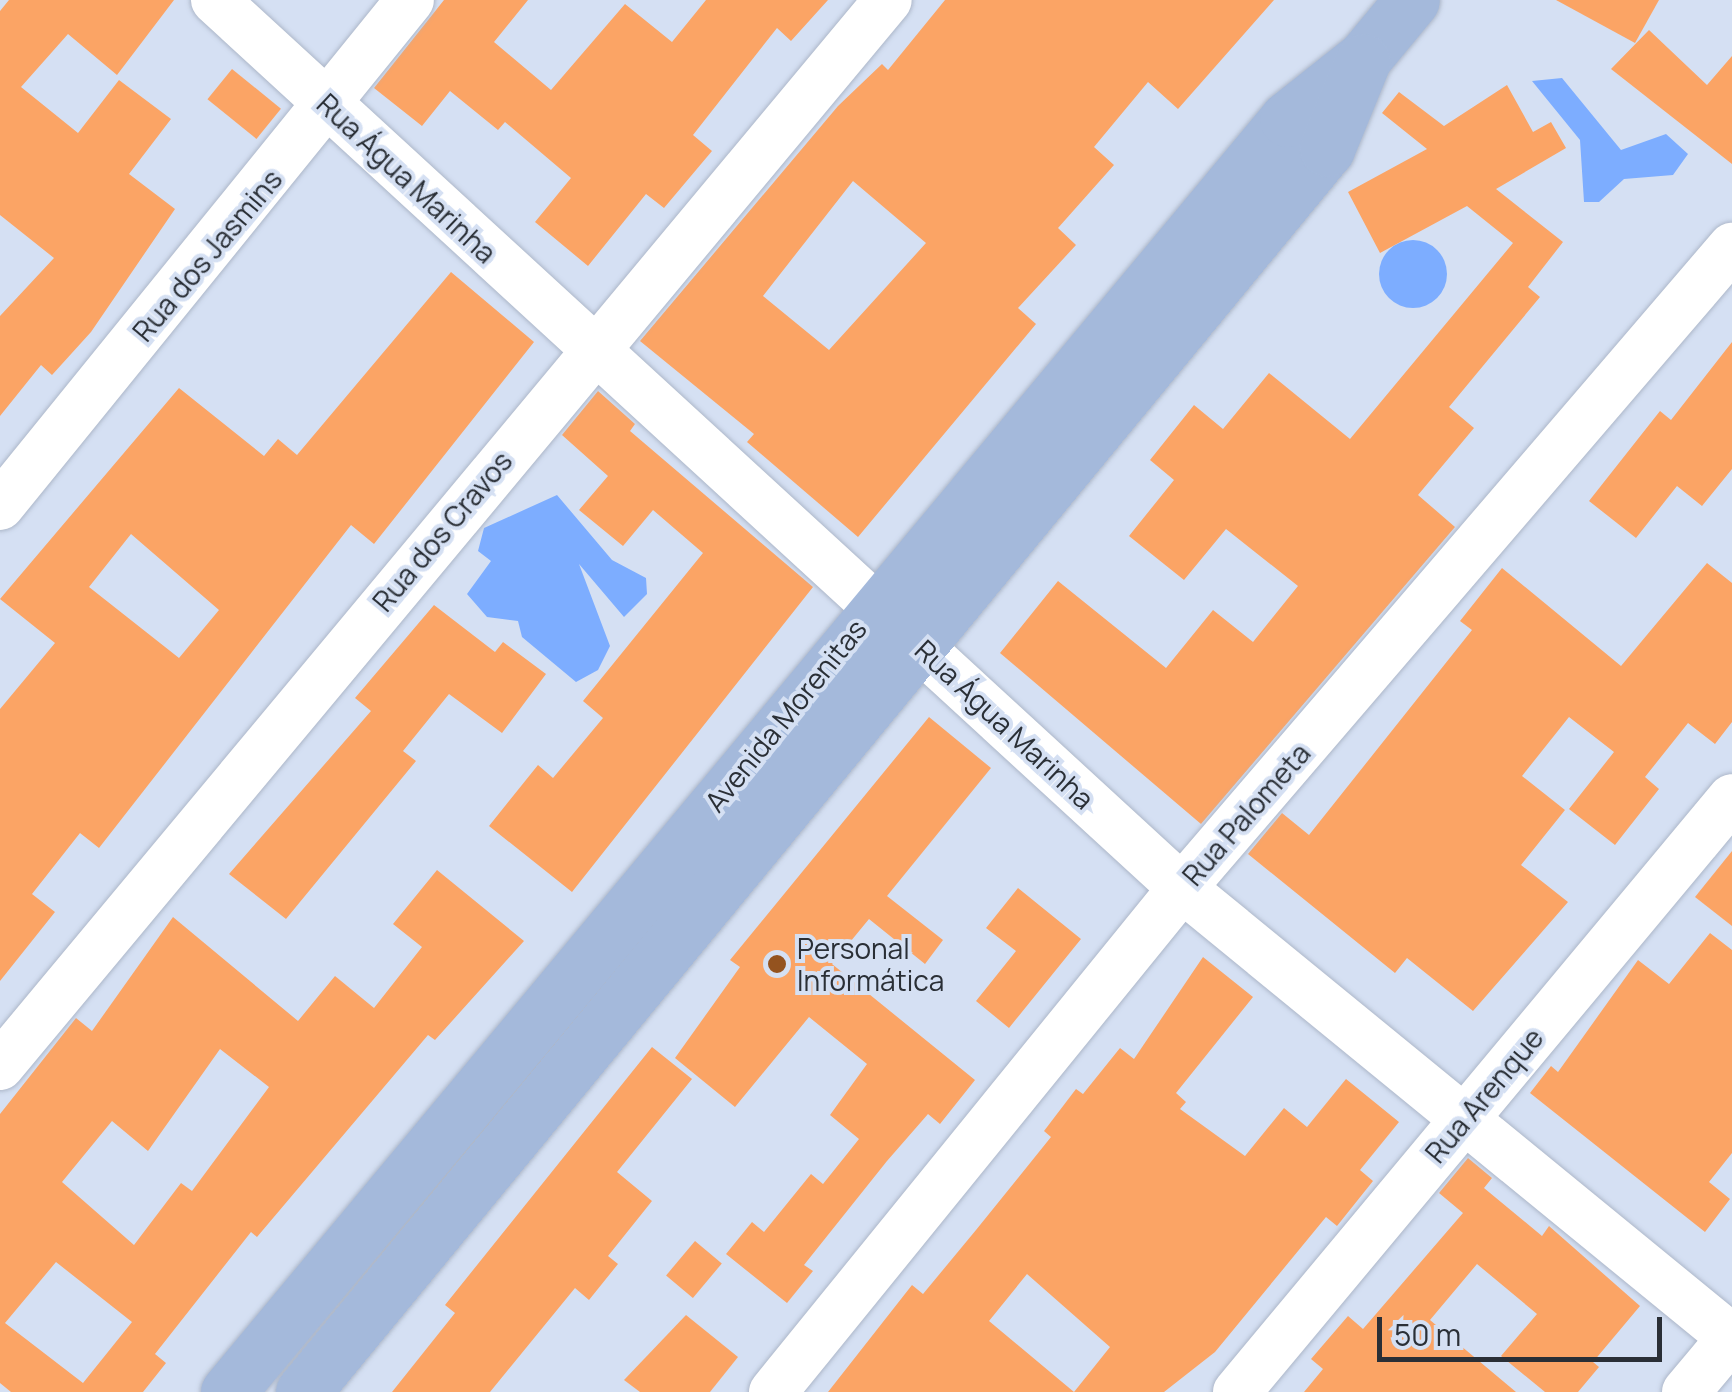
<!DOCTYPE html>
<meta charset="utf-8">
<style>
body{margin:0}
#map{position:relative;width:1732px;height:1392px;overflow:hidden;background:#d5e0f3;font-family:Manrope,sans-serif}
div>[style]{position:absolute}
.forest>*{inset:0;background:#7dadff}
.round{border-radius:50%}
.building>*{inset:0;background:#fba465;transform-origin:0 0}
.roads{filter:drop-shadow(0 0 2px #adb7c9) drop-shadow(0 0 2px #adb7c9)}
.minor>*{height:48px;margin:-24px;padding:0 24px;transform-origin:24px;border-radius:24px;background:#fff}
.major>*{height:55px;margin:-27.5px;padding:0 27.5px;transform-origin:27.5px;border-radius:27.5px;background:#a4b9db}
.dots>*{width:28px;height:28px;translate:-50% -50%;box-sizing:border-box;border:5px solid #d5e0f3;border-radius:50%}
span{translate:-50% -50%;white-space:nowrap;text-align:center;line-height:1.15;-webkit-text-stroke:8px #d5e0f3;paint-order:stroke}
.street-label{font-size:28px;color:#2a2f36}
.poi-label{font-size:28px;color:#2a2f36}
.left{translate:0 -50%;text-align:left}
.scale{position:absolute;left:1377px;top:1317px;width:285px;height:45px;box-sizing:border-box;border:5px solid #2a2f36;border-top:0;padding-left:12px;font-size:30px;line-height:35px;white-space:nowrap;color:#2a2f36;-webkit-text-stroke:8px #d5e0f3;paint-order:stroke}
</style>
<div id="map">
<div class="forest">
<i style="clip-path:polygon(1562px 78px,1621px 150px,1666px 134px,1688px 154px,1673px 175px,1624px 179px,1599px 202px,1584px 202px,1580px 140px,1532px 81px)"></i>
<i class="round" style="left:1379px;top:240px;width:68px;height:68px"></i>
<i style="clip-path:polygon(557px 495px,612px 560px,646px 578px,647px 594px,624px 617px,579px 564px,610px 646px,598px 670px,576px 682px,522px 637px,518px 621px,487px 617px,467px 594px,491px 561px,478px 551px,484px 528px)"></i>
</div>
<div class="building">
<i style="clip-path:polygon(9px 0,174px 0,117px 75px,68px 34px,21px 87px,78px 133px,119px 80px,171px 119px,129px 174px,175px 209px,91px 332px,52px 375px,41px 365px,0 416px,0 316px,54px 258px,0 215px,0 11px)"></i>
<i style="clip-path:polygon(444px 0,528px 0,494px 42px,551px 90px,625px 4px,672px 42px,706px 0,828px 0,791px 41px,777px 28px,693px 135px,712px 151px,664px 208px,646px 194px,588px 266px,535px 222px,571px 178px,505px 122px,498px 130px,450px 91px,422px 126px,374px 88px)"></i>
<i style="clip-path:polygon(evenodd,945px 0,1274px 0,1178px 109px,1148px 82px,1094px 147px,1114px 165px,1058px 228px,1076px 245px,1018px 308px,1036px 324px,858px 537px,747px 442px,754px 434px,640px 341px,838px 106px,882px 64px,888px 70px,945px 0,853px 181px,926px 243px,829px 350px,763px 296px,853px 181px)"></i>
<i style="clip-path:polygon(1556px 0,1659px 0,1635px 43px)"></i>
<i style="clip-path:polygon(1649px 30px,1707px 85px,1732px 56px,1732px 164px,1611px 69px)"></i>
<i style="left:232px;top:69px;width:63px;height:39px;rotate:39deg"></i>
<i style="clip-path:polygon(1507px 85px,1533px 132px,1551px 122px,1566px 148px,1496px 189px,1563px 242px,1528px 287px,1540px 297px,1449px 407px,1474px 428px,1418px 495px,1455px 527px,1201px 824px,1000px 653px,1058px 581px,1166px 668px,1213px 610px,1253px 642px,1298px 586px,1226px 529px,1184px 580px,1129px 536px,1174px 480px,1150px 460px,1194px 405px,1223px 429px,1269px 373px,1350px 439px,1513px 243px,1467px 206px,1380px 253px,1348px 192px,1427px 149px,1382px 113px,1399px 92px,1444px 126px)"></i>
<i style="clip-path:polygon(evenodd,451px 272px,534px 342px,374px 544px,351px 525px,99px 848px,80px 833px,32px 894px,55px 912px,0 981px,0 709px,55px 643px,0 599px,179px 388px,264px 456px,278px 439px,297px 455px,451px 272px,131px 534px,219px 610px,179px 658px,89px 587px,131px 534px)"></i>
<i style="clip-path:polygon(1732px 342px,1732px 469px,1702px 506px,1677px 486px,1636px 538px,1589px 501px,1660px 411px,1671px 420px)"></i>
<i style="clip-path:polygon(598px 391px,635px 424px,630px 431px,813px 587px,572px 892px,489px 826px,538px 765px,553px 778px,603px 718px,583px 701px,703px 553px,653px 510px,623px 546px,579px 510px,608px 476px,562px 435px)"></i>
<i style="clip-path:polygon(1707px 563px,1732px 583px,1732px 722px,1715px 744px,1688px 723px,1645px 777px,1659px 789px,1615px 845px,1569px 809px,1614px 752px,1569px 717px,1522px 776px,1565px 810px,1521px 865px,1568px 902px,1473px 1011px,1407px 958px,1395px 973px,1248px 854px,1282px 813px,1309px 835px,1472px 630px,1460px 621px,1502px 568px,1621px 666px)"></i>
<i style="clip-path:polygon(434px 605px,495px 652px,503px 642px,546px 674px,502px 733px,449px 694px,403px 751px,416px 761px,286px 919px,229px 874px,371px 711px,355px 698px)"></i>
<i style="clip-path:polygon(929px 717px,991px 768px,887px 896px,943px 940px,925px 964px,869px 919px,832px 964px,975px 1080px,940px 1124px,928px 1114px,887px 1161px,804px 1265px,813px 1271px,787px 1303px,726px 1254px,752px 1222px,764px 1232px,811px 1174px,823px 1184px,859px 1139px,830px 1115px,867px 1064px,809px 1017px,735px 1107px,675px 1058px,740px 967px,730px 960px)"></i>
<i style="clip-path:polygon(1732px 851px,1732px 926px,1695px 897px)"></i>
<i style="clip-path:polygon(evenodd,437px 870px,524px 941px,435px 1040px,428px 1035px,257px 1237px,251px 1232px,155px 1354px,166px 1363px,143px 1392px,11px 1392px,0 1383px,0 1114px,76px 1018px,92px 1031px,173px 917px,298px 1021px,335px 976px,374px 1008px,422px 947px,393px 924px,437px 870px,220px 1049px,269px 1087px,192px 1191px,181px 1183px,134px 1245px,62px 1182px,112px 1121px,148px 1151px,220px 1049px,437px 870px,56px 1262px,132px 1322px,83px 1383px,5px 1323px,56px 1262px)"></i>
<i style="clip-path:polygon(1018px 888px,1081px 939px,1009px 1028px,976px 1001px,1016px 951px,986px 928px)"></i>
<i style="clip-path:polygon(1710px 933px,1732px 950px,1732px 1153px,1709px 1182px,1730px 1199px,1705px 1232px,1530px 1093px,1551px 1066px,1558px 1072px,1638px 960px,1669px 984px)"></i>
<i style="clip-path:polygon(evenodd,1203px 957px,1253px 997px,1176px 1093px,1186px 1102px,1180px 1109px,1245px 1156px,1284px 1108px,1307px 1127px,1346px 1079px,1399px 1122px,1360px 1170px,1373px 1181px,1337px 1226px,1326px 1217px,1215px 1352px,1164px 1392px,828px 1392px,912px 1285px,923px 1294px,976px 1230px,1051px 1137px,1044px 1131px,1076px 1089px,1083px 1094px,1120px 1048px,1134px 1059px,1203px 957px,1027px 1274px,1110px 1347px,1074px 1392px,989px 1321px,1027px 1274px)"></i>
<i style="clip-path:polygon(652px 1047px,692px 1079px,617px 1172px,652px 1201px,608px 1256px,618px 1264px,589px 1300px,575px 1288px,490px 1392px,392px 1392px,455px 1313px,445px 1305px)"></i>
<i style="clip-path:polygon(1468px 1158px,1492px 1178px,1484px 1188px,1542px 1236px,1549px 1226px,1640px 1306px,1593px 1362px,1599px 1367px,1578px 1392px,1545px 1392px,1501px 1356px,1537px 1314px,1477px 1264px,1430px 1320px,1516px 1392px,1304px 1392px,1323px 1369px,1311px 1359px,1348px 1316px,1363px 1329px,1463px 1213px,1439px 1193px)"></i>
<i style="left:695px;top:1241px;width:35px;height:45px;rotate:40deg"></i>
<i style="clip-path:polygon(686px 1315px,738px 1357px,710px 1392px,640px 1392px,624px 1380px)"></i>
</div>
<div class="roads">
<div class="minor">
<i style="left:215px;top:0;width:1313px;rotate:42.56deg"></i>
<i style="left:1182px;top:888px;width:711px;rotate:39.29deg"></i>
<i style="left:0;top:506px;width:651px;rotate:-50.98deg"></i>
<i style="left:0;top:1066px;width:1387px;rotate:-50.21deg"></i>
<i style="left:773px;top:1392px;width:649px;rotate:-50.94deg"></i>
<i style="left:1182px;top:888px;width:845px;rotate:-49.37deg"></i>
<i style="left:1237px;top:1392px;width:773px;rotate:-50.19deg"></i>
<i style="left:1686px;top:1392px;width:72px;rotate:-50.1deg"></i>
</div>
<div class="major">
<i style="left:228px;top:1392px;width:1656px;rotate:-50.24deg"></i>
<i style="left:1287px;top:119px;width:98px;rotate:-38.4deg"></i>
<i style="left:1364px;top:58px;width:75px;rotate:-50.4deg"></i>
<i style="left:303px;top:1392px;width:1610px;rotate:-50.52deg"></i>
<i style="left:1327px;top:149px;width:95px;rotate:-67.8deg"></i>
</div>
</div>
<div class="dots">
<i style="left:777px;top:964px;background:#94531f"></i>
</div>
<div class="street-label">
<span style="left:407px;top:178px;rotate:43deg">Rua Água Marinha</span>
<span style="left:207px;top:255px;rotate:-50deg">Rua dos Jasmins</span>
<span style="left:442px;top:531px;rotate:-50deg">Rua dos Cravos</span>
<span style="left:785px;top:715px;rotate:-51deg">Avenida Morenitas</span>
<span style="left:1005px;top:724px;rotate:43deg">Rua Água Marinha</span>
<span style="left:1246px;top:814px;rotate:-49deg">Rua Palometa</span>
<span style="left:1484px;top:1095px;rotate:-50deg">Rua Arenque</span>
</div>
<div class="poi-label">
<span class="left" style="left:797px;top:964px">Personal<br>Informática</span>
</div>
<div class="scale">50 m</div>
</div>
